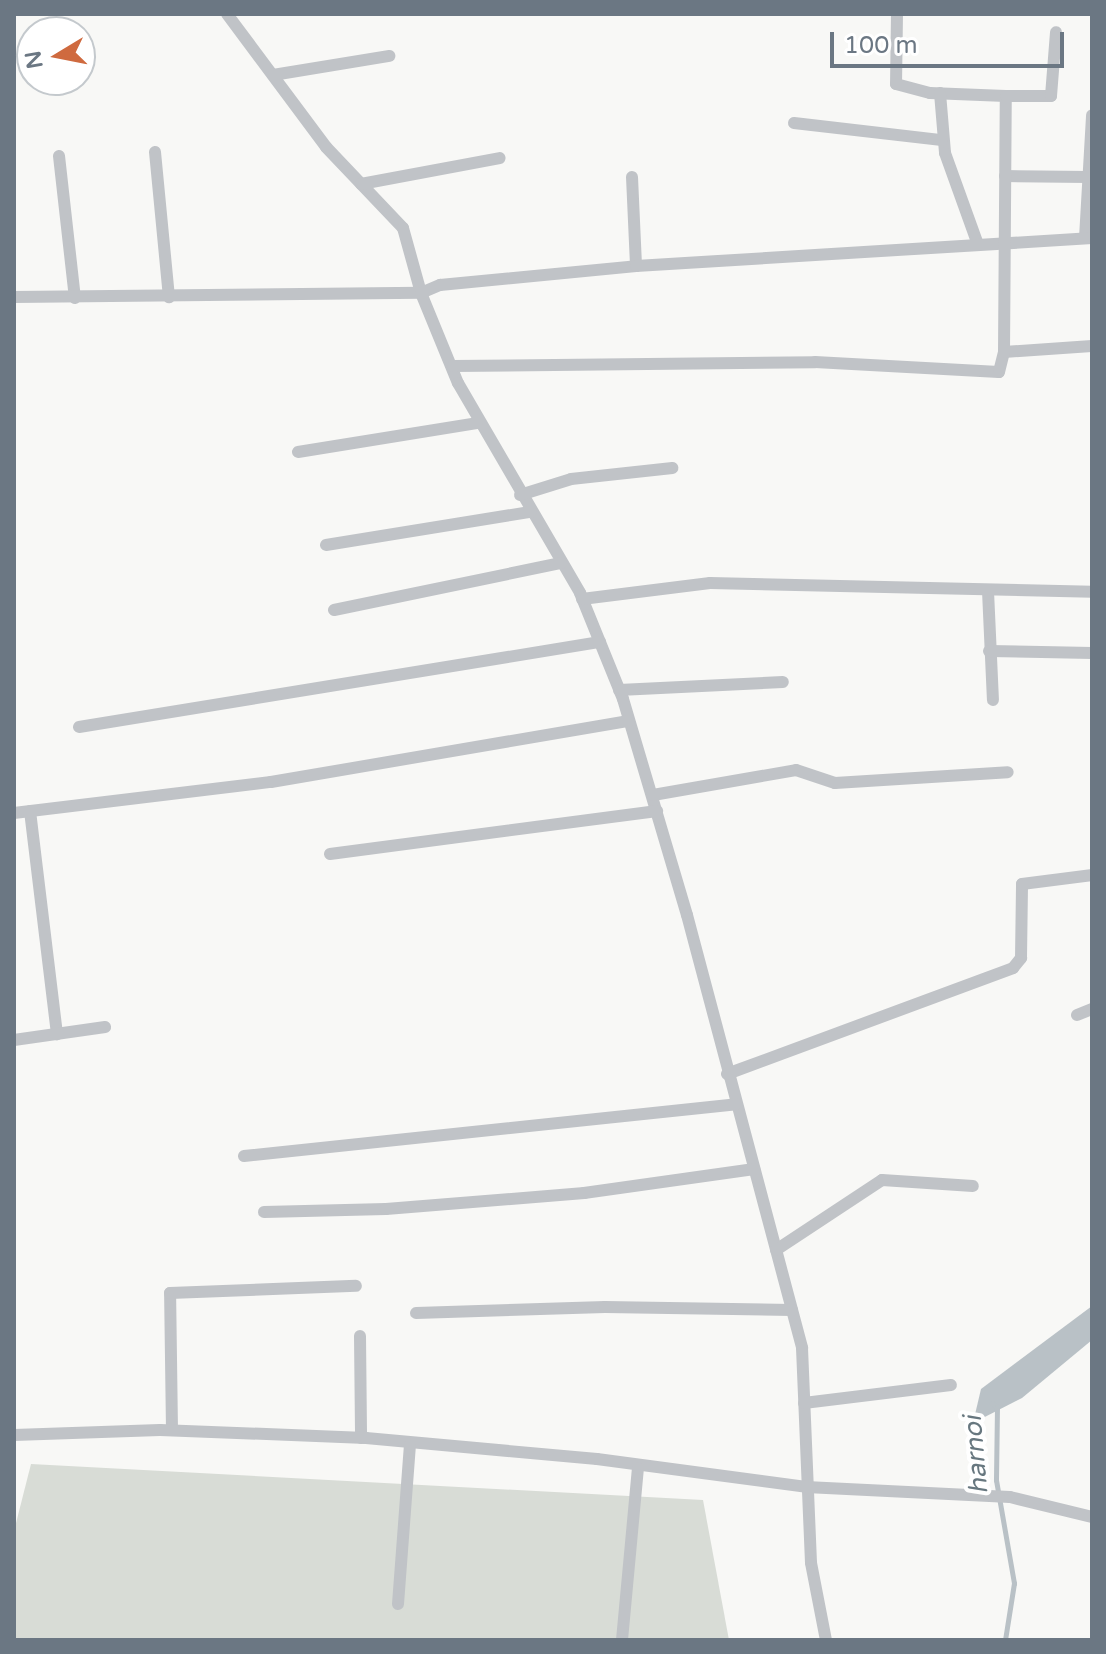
<!DOCTYPE html>
<style>
body{margin:0}
#map{position:relative;width:1106px;height:1654px;overflow:hidden;background:#f8f8f6;font-family:"Varela Round",sans-serif}
div>[style]{position:absolute}
.green>*{inset:0;background:#d8dcd6}
.water>*{inset:0;background:#b9c1c6}
.stream>*{height:5px;margin:-2.5px;padding:0 2.5px;transform-origin:2.5px;border-radius:2.5px;background:#b9c1c6}
.minor>*{height:12px;margin:-6px;padding:0 6px;transform-origin:6px;border-radius:6px;background:#c0c3c7}
span{translate:-50% -50%;white-space:nowrap;text-align:center;line-height:1.15;-webkit-text-stroke:8px #fff;paint-order:stroke}
.water-label{font-size:26px;color:#67777f;font-style:italic}
.frame{position:absolute;inset:0;border:16px solid #6b7783;pointer-events:none}
.north{position:absolute;left:16px;top:16px;width:80px;height:80px;box-sizing:border-box;background:#fff;border:2px solid #c4c9cd;border-radius:50%;rotate:260deg;font-size:22px;font-weight:700;line-height:32px;text-align:center;color:#6b7783}
.north::after{content:'';display:block;margin:auto;width:28px;height:36px;background:#cf6a3f;clip-path:polygon(50% 0,100% 100%,50% 72%,0 100%)}
.scale{position:absolute;left:830px;top:32px;width:234px;height:36px;box-sizing:border-box;border:4px solid #6b7783;border-top:0;padding-left:10px;font-size:24px;line-height:28px;white-space:nowrap;color:#6b7783;-webkit-text-stroke:6px #fff;paint-order:stroke}
</style>
<div id="map">
<div class="green">
<i style="clip-path:polygon(31px 1464px,703px 1500px,729px 1640px,14px 1640px,14px 1531px)"></i>
</div>
<div class="water">
<i style="clip-path:polygon(1092px 1306px,1092px 1340px,1022px 1398px,973px 1423px,981px 1389px)"></i>
</div>
<div class="stream">
<i style="left:992px;top:1403px;width:6px;rotate:39deg"></i>
<i style="left:997px;top:1407px;width:73px;rotate:90.8deg"></i>
<i style="left:996px;top:1480px;width:105px;rotate:80.1deg"></i>
<i style="left:1014px;top:1583px;width:58px;rotate:99deg"></i>
</div>
<div class="minor">
<i style="left:227px;top:14px;width:166px;rotate:53.3deg"></i>
<i style="left:326px;top:147px;width:112px;rotate:46.5deg"></i>
<i style="left:403px;top:228px;width:67px;rotate:74.5deg"></i>
<i style="left:421px;top:293px;width:97px;rotate:67.7deg"></i>
<i style="left:458px;top:383px;width:243px;rotate:59.8deg"></i>
<i style="left:580px;top:593px;width:114px;rotate:67.9deg"></i>
<i style="left:623px;top:699px;width:225px;rotate:73.5deg"></i>
<i style="left:687px;top:915px;width:448px;rotate:75.1deg"></i>
<i style="left:802px;top:1348px;width:215px;rotate:87.6deg"></i>
<i style="left:811px;top:1563px;width:78px;rotate:79deg"></i>
<i style="left:897px;top:14px;width:70px;rotate:90.8deg"></i>
<i style="left:896px;top:84px;width:35px;rotate:15deg"></i>
<i style="left:930px;top:93px;width:76px;rotate:2.3deg"></i>
<i style="left:273px;top:75px;width:118px;rotate:-9.3deg"></i>
<i style="left:940px;top:93px;width:60px;rotate:85.2deg"></i>
<i style="left:945px;top:153px;width:95px;rotate:70.2deg"></i>
<i style="left:794px;top:123px;width:149px;rotate:6.6deg"></i>
<i style="left:155px;top:152px;width:146px;rotate:84.5deg"></i>
<i style="left:59px;top:156px;width:143px;rotate:83.6deg"></i>
<i style="left:1005px;top:176px;width:83px;rotate:0.7deg"></i>
<i style="left:632px;top:177px;width:89px;rotate:87.4deg"></i>
<i style="left:361px;top:184px;width:141px;rotate:-10.6deg"></i>
<i style="left:1085px;top:238px;width:123px;rotate:-86.7deg"></i>
<i style="left:14px;top:297px;width:407px;rotate:-0.6deg"></i>
<i style="left:421px;top:293px;width:21px;rotate:-23deg"></i>
<i style="left:440px;top:285px;width:197px;rotate:-5.5deg"></i>
<i style="left:636px;top:266px;width:457px;rotate:-3.5deg"></i>
<i style="left:1004px;top:352px;width:88px;rotate:-3.9deg"></i>
<i style="left:453px;top:366px;width:362px;rotate:-0.6deg"></i>
<i style="left:815px;top:362px;width:184px;rotate:3.1deg"></i>
<i style="left:999px;top:372px;width:21px;rotate:-76deg"></i>
<i style="left:1004px;top:352px;width:256px;rotate:-89.6deg"></i>
<i style="left:1006px;top:96px;width:45px"></i>
<i style="left:1051px;top:96px;width:64px;rotate:-85.5deg"></i>
<i style="left:298px;top:452px;width:181px;rotate:-9.2deg"></i>
<i style="left:520px;top:495px;width:53px;rotate:-17.4deg"></i>
<i style="left:571px;top:479px;width:102px;rotate:-6.2deg"></i>
<i style="left:326px;top:545px;width:207px;rotate:-9.2deg"></i>
<i style="left:988px;top:591px;width:109px;rotate:87.4deg"></i>
<i style="left:582px;top:599px;width:129px;rotate:-7.1deg"></i>
<i style="left:710px;top:583px;width:382px;rotate:1.3deg"></i>
<i style="left:334px;top:610px;width:232px;rotate:-11.7deg"></i>
<i style="left:989px;top:651px;width:103px;rotate:1.1deg"></i>
<i style="left:619px;top:690px;width:164px;rotate:-2.8deg"></i>
<i style="left:79px;top:727px;width:528px;rotate:-9.27deg"></i>
<i style="left:653px;top:795px;width:145px;rotate:-9.9deg"></i>
<i style="left:796px;top:770px;width:41px;rotate:18.4deg"></i>
<i style="left:835px;top:783px;width:173px;rotate:-3.6deg"></i>
<i style="left:30px;top:811px;width:225px;rotate:83.1deg"></i>
<i style="left:14px;top:813px;width:259px;rotate:-6.9deg"></i>
<i style="left:271px;top:782px;width:363px;rotate:-9.7deg"></i>
<i style="left:330px;top:854px;width:330px;rotate:-7.5deg"></i>
<i style="left:1077px;top:1015px;width:16px;rotate:-22deg"></i>
<i style="left:14px;top:1040px;width:92px;rotate:-8.1deg"></i>
<i style="left:727px;top:1074px;width:305px;rotate:-20.3deg"></i>
<i style="left:1013px;top:968px;width:13px;rotate:-51deg"></i>
<i style="left:1021px;top:958px;width:74px;rotate:-89.2deg"></i>
<i style="left:1022px;top:884px;width:71px;rotate:-7.3deg"></i>
<i style="left:244px;top:1156px;width:495px;rotate:-6deg"></i>
<i style="left:264px;top:1212px;width:122px;rotate:-1.4deg"></i>
<i style="left:386px;top:1209px;width:199px;rotate:-4.6deg"></i>
<i style="left:584px;top:1193px;width:172px;rotate:-8deg"></i>
<i style="left:776px;top:1250px;width:127px;rotate:-33.4deg"></i>
<i style="left:882px;top:1180px;width:91px;rotate:3.8deg"></i>
<i style="left:416px;top:1313px;width:189px;rotate:-1.8deg"></i>
<i style="left:605px;top:1307px;width:187px;rotate:0.9deg"></i>
<i style="left:360px;top:1336px;width:102px;rotate:89.4deg"></i>
<i style="left:804px;top:1403px;width:148px;rotate:-7deg"></i>
<i style="left:172px;top:1430px;width:137px;rotate:-90.8deg"></i>
<i style="left:170px;top:1293px;width:186px;rotate:-2.2deg"></i>
<i style="left:14px;top:1435px;width:146px;rotate:-2deg"></i>
<i style="left:160px;top:1430px;width:206px;rotate:2.2deg"></i>
<i style="left:366px;top:1438px;width:232px;rotate:5.2deg"></i>
<i style="left:597px;top:1459px;width:211px;rotate:7.6deg"></i>
<i style="left:806px;top:1487px;width:204px;rotate:2.8deg"></i>
<i style="left:1010px;top:1497px;width:84px;rotate:13.7deg"></i>
<i style="left:398px;top:1604px;width:160px;rotate:-85.7deg"></i>
<i style="left:622px;top:1640px;width:172px;rotate:-84.7deg"></i>
</div>
<div class="water-label">
<span style="left:976px;top:1455px;rotate:-95deg">harnoi</span>
</div>
<div class="frame"></div>
<div class="north">N</div>
<div class="scale">100 m</div>
</div>
